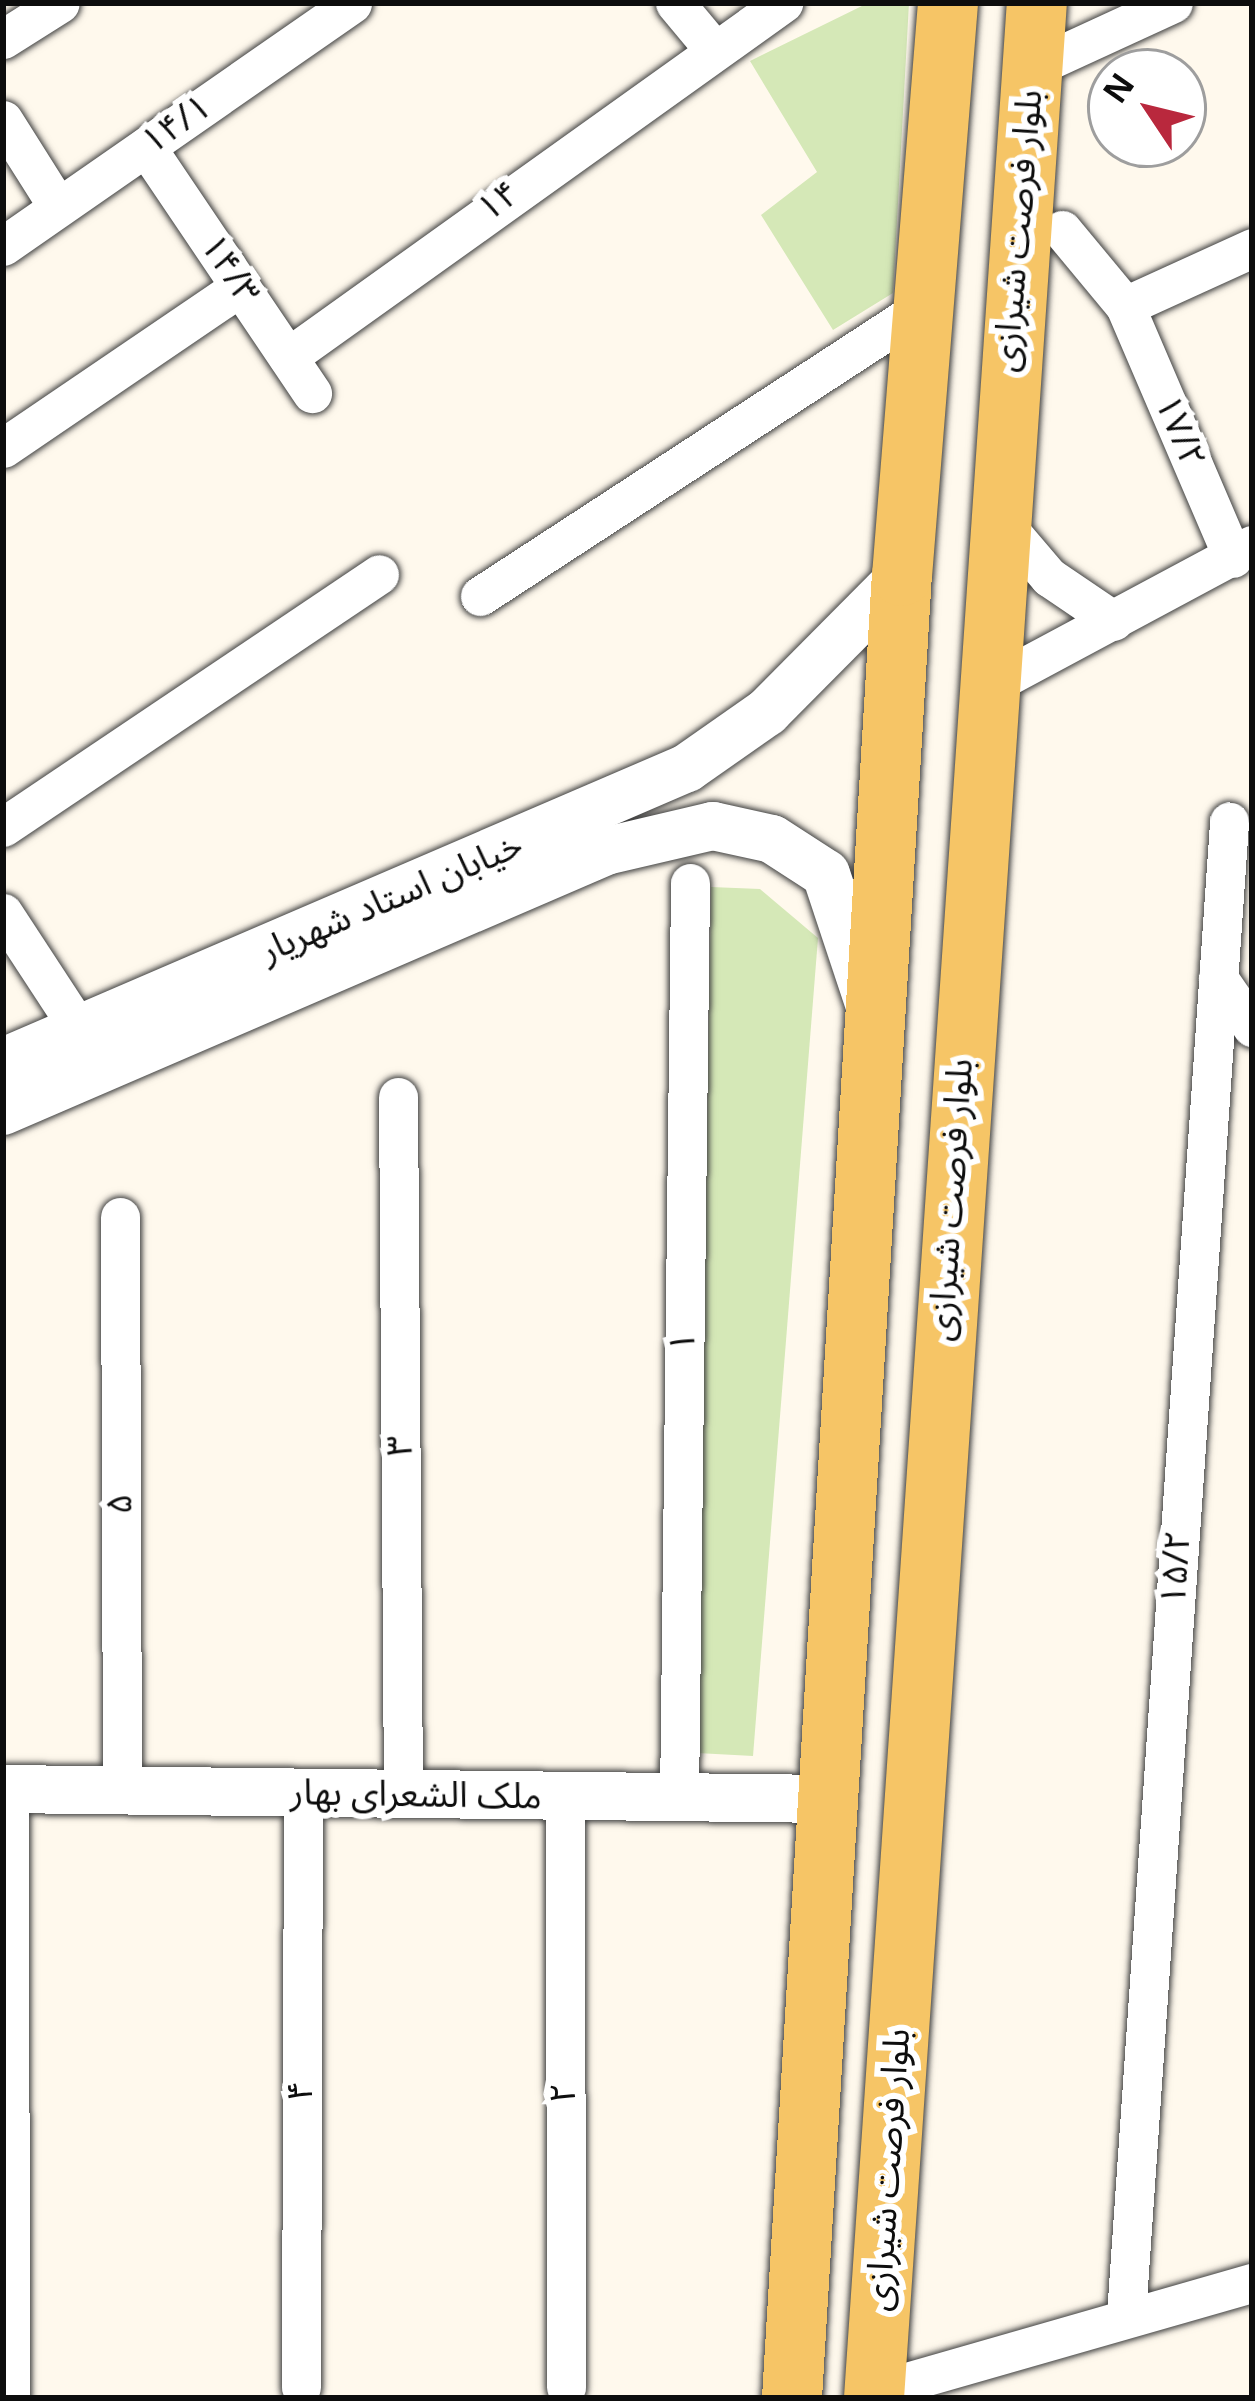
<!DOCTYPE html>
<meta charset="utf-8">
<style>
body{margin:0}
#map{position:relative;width:1255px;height:2401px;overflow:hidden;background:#fff9ed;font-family:Georgia,"Noto Sans Arabic",serif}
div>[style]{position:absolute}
.green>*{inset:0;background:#d5e8b7}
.roads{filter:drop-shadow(0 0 3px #404040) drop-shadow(0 0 3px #404040)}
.minor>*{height:39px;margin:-19.5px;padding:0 19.5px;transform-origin:19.5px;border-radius:19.5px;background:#fff}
.tertiary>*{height:48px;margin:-24px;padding:0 24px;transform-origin:24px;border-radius:24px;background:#fff}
.primary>*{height:60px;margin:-30px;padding:0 30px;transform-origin:30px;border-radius:30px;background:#f6c566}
span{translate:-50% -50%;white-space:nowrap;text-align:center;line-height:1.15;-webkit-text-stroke:12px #fff;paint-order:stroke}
.street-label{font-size:36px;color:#0d0d0d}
.frame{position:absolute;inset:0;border:6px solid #0d0d0d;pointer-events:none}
.north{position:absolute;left:1087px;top:48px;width:120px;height:120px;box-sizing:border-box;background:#fff;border:3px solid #9e9e9e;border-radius:50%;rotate:305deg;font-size:33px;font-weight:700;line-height:48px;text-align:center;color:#0d0d0d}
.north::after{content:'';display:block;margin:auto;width:42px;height:54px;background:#b9283d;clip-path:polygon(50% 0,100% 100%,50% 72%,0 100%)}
</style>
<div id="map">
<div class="green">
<i style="clip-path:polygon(868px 3px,909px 3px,893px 293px,833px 330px,761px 215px,817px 172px,750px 61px)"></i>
<i style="clip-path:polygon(711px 887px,760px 889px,818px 938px,753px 1756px,697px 1753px)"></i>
</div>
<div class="roads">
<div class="minor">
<i style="left:675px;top:3px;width:56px;rotate:50.1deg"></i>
<i style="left:3px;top:39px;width:67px;rotate:-32.3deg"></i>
<i style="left:1032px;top:68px;width:155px;rotate:-24.7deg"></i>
<i style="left:3px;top:120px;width:103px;rotate:57.7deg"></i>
<i style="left:146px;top:147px;width:297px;rotate:56deg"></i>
<i style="left:1062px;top:230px;width:99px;rotate:50.3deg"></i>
<i style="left:1125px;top:306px;width:274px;rotate:66.8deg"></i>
<i style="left:3px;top:246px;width:425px;rotate:-34.8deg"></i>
<i style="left:1125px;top:306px;width:140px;rotate:-24.5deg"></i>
<i style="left:288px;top:357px;width:609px;rotate:-35.57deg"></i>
<i style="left:3px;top:448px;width:287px;rotate:-34.2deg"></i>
<i style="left:996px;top:515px;width:82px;rotate:49.5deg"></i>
<i style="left:1049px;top:577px;width:78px;rotate:34.1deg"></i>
<i style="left:480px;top:596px;width:533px;rotate:-33.12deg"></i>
<i style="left:985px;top:688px;width:303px;rotate:-28.2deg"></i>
<i style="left:3px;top:827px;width:453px;rotate:-33.9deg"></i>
<i style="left:3px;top:913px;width:139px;rotate:56.8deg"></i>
<i style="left:1218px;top:978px;width:60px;rotate:55.2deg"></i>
<i style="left:398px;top:1097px;width:699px;rotate:89.59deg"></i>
<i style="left:120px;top:1217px;width:574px;rotate:89.8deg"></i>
<i style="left:9px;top:1790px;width:608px;rotate:89.91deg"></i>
<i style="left:565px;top:1798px;width:589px;rotate:89.9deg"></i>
<i style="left:679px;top:1800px;width:917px;rotate:-89.31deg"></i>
<i style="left:1126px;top:2315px;width:1497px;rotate:-86.05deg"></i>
<i style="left:301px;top:2387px;width:593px;rotate:-89.81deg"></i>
<i style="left:875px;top:2391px;width:392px;rotate:-16deg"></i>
</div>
<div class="tertiary">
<i style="left:3px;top:1062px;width:745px;rotate:-23.26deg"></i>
<i style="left:687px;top:768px;width:98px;rotate:-35deg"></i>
<i style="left:767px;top:712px;width:192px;rotate:-45.2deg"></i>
<i style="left:3px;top:1111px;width:657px;rotate:-23.32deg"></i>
<i style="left:606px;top:851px;width:110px;rotate:-13.2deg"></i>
<i style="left:713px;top:826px;width:60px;rotate:12.4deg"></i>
<i style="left:772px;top:839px;width:64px;rotate:32.9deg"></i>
<i style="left:826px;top:874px;width:136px;rotate:71.6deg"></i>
<i style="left:3px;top:1789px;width:826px;rotate:0.69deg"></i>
</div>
<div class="primary">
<i style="left:792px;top:2398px;width:1825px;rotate:-86.55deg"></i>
<i style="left:902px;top:576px;width:575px;rotate:-85.41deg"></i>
<i style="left:874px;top:2398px;width:2401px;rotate:-86.11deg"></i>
</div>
</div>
<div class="street-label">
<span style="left:177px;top:125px;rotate:-35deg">۱۴/۱</span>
<span style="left:499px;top:202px;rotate:-36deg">۱۴</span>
<span style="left:1019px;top:231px;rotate:-85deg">بلوار فرصت شیرازی</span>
<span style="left:229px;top:270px;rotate:56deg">۱۴/۳</span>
<span style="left:1179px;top:432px;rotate:67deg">۱۷/۲</span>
<span style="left:392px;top:899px;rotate:-23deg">خیابان استاد شهریار</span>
<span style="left:952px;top:1200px;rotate:-86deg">بلوار فرصت شیرازی</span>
<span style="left:684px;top:1342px;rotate:-89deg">۱</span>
<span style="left:401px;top:1446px;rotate:-90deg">۳</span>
<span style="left:121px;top:1504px;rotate:-90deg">۵</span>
<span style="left:1177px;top:1568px;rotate:-86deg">۱۵/۲</span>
<span style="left:416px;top:1796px;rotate:1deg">ملک الشعرای بهار</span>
<span style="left:302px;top:2091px;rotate:-90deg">۴</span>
<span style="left:565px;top:2093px;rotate:-90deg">۲</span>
<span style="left:889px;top:2170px;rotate:-86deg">بلوار فرصت شیرازی</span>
</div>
<div class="frame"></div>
<div class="north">N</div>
</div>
